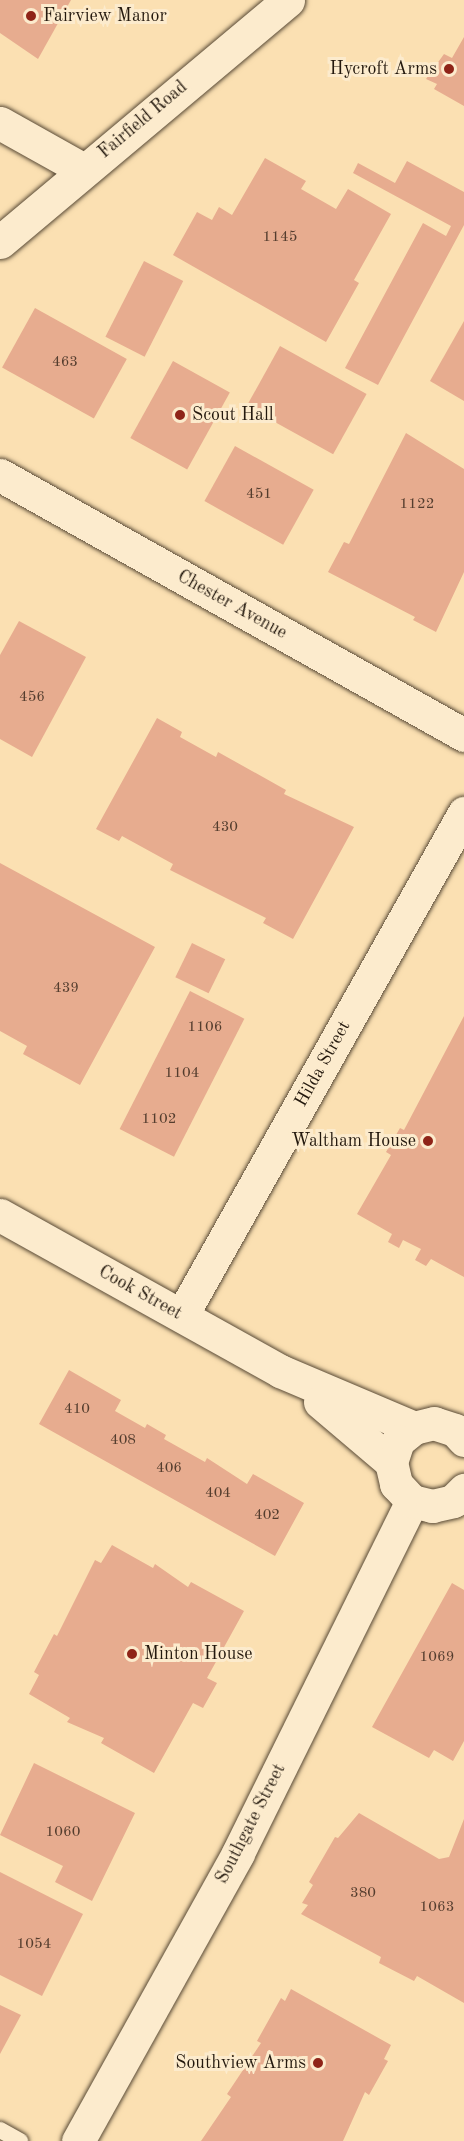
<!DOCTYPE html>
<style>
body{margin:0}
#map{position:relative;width:464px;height:2141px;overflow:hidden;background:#fbe0b2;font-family:"Old Standard TT",serif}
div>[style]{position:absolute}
.building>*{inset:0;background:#e7ac8f;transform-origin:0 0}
.roads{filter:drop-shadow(0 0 2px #594a36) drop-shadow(0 0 2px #594a36)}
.service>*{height:16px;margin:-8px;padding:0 8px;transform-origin:8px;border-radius:8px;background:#fcebcd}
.minor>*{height:33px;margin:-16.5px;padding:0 16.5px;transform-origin:16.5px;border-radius:16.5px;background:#fcebcd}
.tertiary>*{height:33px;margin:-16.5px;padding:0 16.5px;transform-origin:16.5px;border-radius:16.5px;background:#fcebcd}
.secondary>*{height:33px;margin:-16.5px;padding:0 16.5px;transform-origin:16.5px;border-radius:16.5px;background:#fcebcd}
.dots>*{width:16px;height:16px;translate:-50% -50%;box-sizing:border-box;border:3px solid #fcebcd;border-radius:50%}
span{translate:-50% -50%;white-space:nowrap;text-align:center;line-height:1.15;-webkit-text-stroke:6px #fcebcd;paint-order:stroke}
.number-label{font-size:15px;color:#543d2e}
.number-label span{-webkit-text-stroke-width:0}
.poi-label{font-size:18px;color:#23180d}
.left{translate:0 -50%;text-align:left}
.right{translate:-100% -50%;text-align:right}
.street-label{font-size:18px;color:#23180d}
</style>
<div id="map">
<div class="building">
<i style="clip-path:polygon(0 0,71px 0,38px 59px,0 33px)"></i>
<i style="clip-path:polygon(464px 37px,464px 106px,434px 89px,437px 84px,426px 79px,444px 54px,452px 58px)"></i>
<i style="clip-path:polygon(265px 158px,306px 181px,301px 189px,336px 209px,348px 189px,391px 214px,354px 280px,359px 283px,326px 342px,173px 255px,197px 212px,212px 220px,219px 207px,232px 215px)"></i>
<i style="clip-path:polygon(407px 161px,464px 192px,464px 225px,378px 385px,345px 368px,423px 223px,446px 236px,451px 226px,353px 173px,358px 163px,395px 183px)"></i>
<i style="left:144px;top:261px;width:44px;height:85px;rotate:27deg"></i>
<i style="left:35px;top:308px;width:105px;height:68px;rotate:29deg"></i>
<i style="clip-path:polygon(464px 321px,464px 401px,430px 381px)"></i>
<i style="left:280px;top:346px;width:99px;height:69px;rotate:29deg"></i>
<i style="left:173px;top:361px;width:65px;height:88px;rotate:29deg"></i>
<i style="clip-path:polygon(406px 433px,464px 469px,464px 572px,436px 632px,413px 620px,415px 617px,328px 572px,344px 542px,349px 544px)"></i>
<i style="left:235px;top:446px;width:90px;height:63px;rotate:29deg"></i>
<i style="clip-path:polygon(19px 621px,86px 657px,32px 757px,0 739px,0 655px)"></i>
<i style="clip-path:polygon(157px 718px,182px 732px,180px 737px,216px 757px,218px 752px,286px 790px,284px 794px,354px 827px,293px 939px,263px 923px,266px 918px,170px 870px,173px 864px,122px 836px,119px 841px,96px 829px)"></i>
<i style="clip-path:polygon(0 863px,155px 947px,80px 1085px,23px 1054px,27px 1046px,0 1031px)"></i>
<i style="left:192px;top:943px;width:37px;height:38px;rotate:26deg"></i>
<i style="left:190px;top:991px;width:61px;height:155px;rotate:27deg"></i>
<i style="clip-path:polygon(464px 1016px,464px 1277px,431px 1259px,426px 1266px,415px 1260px,421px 1249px,403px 1240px,399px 1248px,388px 1242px,392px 1234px,357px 1214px,391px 1155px,386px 1152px,400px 1128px,404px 1130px)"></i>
<i style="clip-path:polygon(69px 1370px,121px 1400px,115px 1411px,145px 1428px,147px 1424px,166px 1435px,164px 1439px,205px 1462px,207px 1458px,247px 1484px,253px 1474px,304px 1503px,275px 1556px,39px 1424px)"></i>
<i style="clip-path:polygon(112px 1545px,153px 1568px,155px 1564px,188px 1587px,191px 1582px,244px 1611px,207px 1678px,217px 1683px,203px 1708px,193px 1703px,154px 1773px,101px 1743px,104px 1738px,67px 1722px,70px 1718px,29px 1694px,39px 1675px,34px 1672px,54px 1634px,57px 1636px,95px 1560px,101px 1563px)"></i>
<i style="clip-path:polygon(452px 1583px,464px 1590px,464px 1741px,453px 1761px,434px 1750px,429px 1758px,372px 1727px)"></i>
<i style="clip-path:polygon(34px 1763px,135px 1813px,92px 1901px,55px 1882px,63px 1866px,0 1835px)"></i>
<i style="clip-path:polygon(359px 1813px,439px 1859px,449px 1857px,464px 1819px,464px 2003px,417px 1976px,414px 1981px,379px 1963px,381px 1957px,301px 1914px,308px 1905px,302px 1903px,313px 1885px,309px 1882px,335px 1837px,338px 1838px)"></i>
<i style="clip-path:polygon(0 1872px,83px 1914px,42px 1996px,0 1975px)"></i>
<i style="clip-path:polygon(291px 1989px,391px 2045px,384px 2059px,388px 2061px,369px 2095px,365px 2092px,343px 2141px,201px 2141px,231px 2097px,227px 2094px,261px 2043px,257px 2041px,281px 1998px,285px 2001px)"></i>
<i style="clip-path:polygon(0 2005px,21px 2015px,0 2054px)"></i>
</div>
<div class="roads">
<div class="service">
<i style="left:0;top:2130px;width:23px;rotate:29deg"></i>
</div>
<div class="minor">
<i style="left:0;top:123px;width:96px;rotate:29.2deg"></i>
<i style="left:0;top:475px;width:532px;rotate:29.26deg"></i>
<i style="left:182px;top:1315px;width:576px;rotate:-60.67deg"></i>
</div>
<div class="tertiary">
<i style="left:0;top:242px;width:376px;rotate:-40deg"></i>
<i style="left:78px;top:2141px;width:329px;rotate:-60.9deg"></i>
<i style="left:238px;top:1853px;width:393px;rotate:-63.7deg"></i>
</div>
<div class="secondary">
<i style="left:0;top:1215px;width:321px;rotate:29.1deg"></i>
<i style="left:280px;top:1371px;width:146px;rotate:23deg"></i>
<i style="left:320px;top:1402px;width:93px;rotate:40.2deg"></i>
<i style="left:464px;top:1440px;width:13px;rotate:-132deg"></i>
<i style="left:455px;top:1430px;width:22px;rotate:-162deg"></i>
<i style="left:434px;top:1423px;width:21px;rotate:166deg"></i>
<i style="left:414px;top:1428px;width:21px;rotate:141deg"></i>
<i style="left:398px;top:1441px;width:22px;rotate:108deg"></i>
<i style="left:391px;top:1462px;width:23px;rotate:77deg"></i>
<i style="left:396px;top:1484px;width:23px;rotate:47deg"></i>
<i style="left:412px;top:1501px;width:21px;rotate:14deg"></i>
<i style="left:432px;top:1506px;width:22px;rotate:-13deg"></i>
<i style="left:453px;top:1501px;width:16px;rotate:-45deg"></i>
</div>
</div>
<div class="dots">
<i style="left:31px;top:16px;background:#8f2418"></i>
<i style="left:449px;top:69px;background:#8f2418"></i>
<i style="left:180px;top:415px;background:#8f2418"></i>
<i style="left:428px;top:1141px;background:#8f2418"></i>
<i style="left:132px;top:1654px;background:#8f2418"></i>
<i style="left:318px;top:2063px;background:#8f2418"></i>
</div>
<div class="number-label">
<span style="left:280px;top:238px">1145</span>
<span style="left:65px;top:363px">463</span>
<span style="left:259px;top:495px">451</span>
<span style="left:417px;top:505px">1122</span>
<span style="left:32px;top:698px">456</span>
<span style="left:225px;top:828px">430</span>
<span style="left:66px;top:989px">439</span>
<span style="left:205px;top:1028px">1106</span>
<span style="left:182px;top:1074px">1104</span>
<span style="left:159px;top:1120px">1102</span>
<span style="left:77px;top:1410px">410</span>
<span style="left:123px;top:1441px">408</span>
<span style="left:169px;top:1469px">406</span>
<span style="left:218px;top:1494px">404</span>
<span style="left:267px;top:1516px">402</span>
<span style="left:437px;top:1658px">1069</span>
<span style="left:63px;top:1833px">1060</span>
<span style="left:363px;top:1894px">380</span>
<span style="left:437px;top:1908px">1063</span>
<span style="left:34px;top:1945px">1054</span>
</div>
<div class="poi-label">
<span class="left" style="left:43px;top:16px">Fairview Manor</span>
<span class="right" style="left:437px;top:69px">Hycroft Arms</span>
<span class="left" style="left:192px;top:415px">Scout Hall</span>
<span class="right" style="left:416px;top:1141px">Waltham House</span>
<span class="left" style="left:144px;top:1654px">Minton House</span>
<span class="right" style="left:306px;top:2063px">Southview Arms</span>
</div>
<div class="street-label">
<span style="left:143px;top:120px;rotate:-40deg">Fairfield Road</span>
<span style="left:232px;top:605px;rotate:29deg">Chester Avenue</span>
<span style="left:323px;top:1064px;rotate:-61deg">Hilda Street</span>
<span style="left:140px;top:1293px;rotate:29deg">Cook Street</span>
<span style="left:251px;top:1824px;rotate:-63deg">Southgate Street</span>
</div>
</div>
